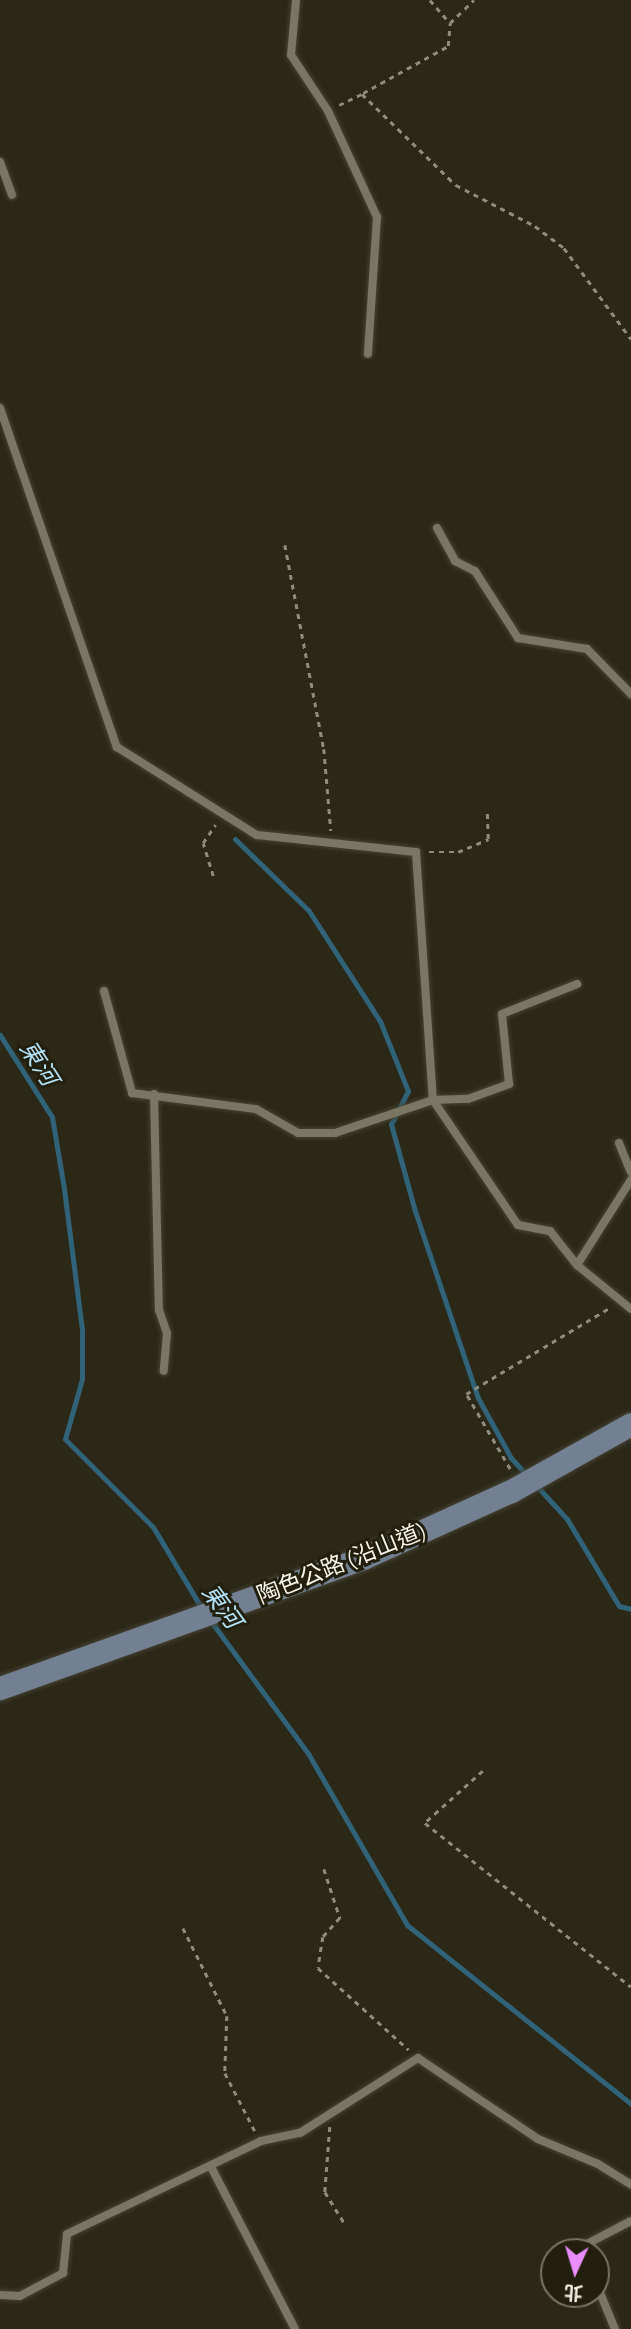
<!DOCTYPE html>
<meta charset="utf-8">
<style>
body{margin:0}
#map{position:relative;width:631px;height:2329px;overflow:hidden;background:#2c2818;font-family:"Zilla Slab","Noto Sans TC",serif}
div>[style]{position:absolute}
.stream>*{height:5px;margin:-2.5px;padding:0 2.5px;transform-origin:2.5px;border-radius:2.5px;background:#306377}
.path>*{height:2.5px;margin-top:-1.25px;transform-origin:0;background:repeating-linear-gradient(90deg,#8f8c7f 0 5px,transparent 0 10px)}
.roads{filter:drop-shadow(0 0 2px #464335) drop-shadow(0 0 2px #464335)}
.service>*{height:8px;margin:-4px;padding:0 4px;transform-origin:4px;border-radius:4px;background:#7b7663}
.secondary>*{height:23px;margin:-11.5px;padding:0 11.5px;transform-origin:11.5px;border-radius:11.5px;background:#728091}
span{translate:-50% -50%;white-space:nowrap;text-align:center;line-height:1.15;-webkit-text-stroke:6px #231f0e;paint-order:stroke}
.street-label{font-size:23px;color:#f5f3e8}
.water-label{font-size:24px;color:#b3e2f7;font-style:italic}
.north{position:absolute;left:540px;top:2238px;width:70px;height:70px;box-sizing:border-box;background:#231f0e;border:2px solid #777465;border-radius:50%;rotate:184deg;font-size:19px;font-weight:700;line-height:28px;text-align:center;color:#f5f3e8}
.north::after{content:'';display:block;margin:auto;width:24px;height:32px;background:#ea8dfd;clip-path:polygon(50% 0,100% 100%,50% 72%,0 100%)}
</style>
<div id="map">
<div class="stream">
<i style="left:235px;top:839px;width:103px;rotate:44.2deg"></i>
<i style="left:309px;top:911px;width:131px;rotate:57.2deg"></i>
<i style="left:380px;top:1021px;width:75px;rotate:68.2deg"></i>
<i style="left:408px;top:1091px;width:37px;rotate:117deg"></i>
<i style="left:391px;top:1124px;width:90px;rotate:74.6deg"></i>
<i style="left:415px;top:1211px;width:197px;rotate:71.4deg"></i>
<i style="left:478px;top:1398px;width:68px;rotate:61.2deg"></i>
<i style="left:511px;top:1458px;width:22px;rotate:47deg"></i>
<i style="left:0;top:1035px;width:97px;rotate:57.6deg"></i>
<i style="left:52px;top:1117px;width:73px;rotate:80.5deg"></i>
<i style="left:64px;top:1189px;width:142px;rotate:82.7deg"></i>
<i style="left:82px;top:1330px;width:49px;rotate:90deg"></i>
<i style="left:82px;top:1379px;width:62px;rotate:105.8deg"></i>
<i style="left:65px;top:1439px;width:124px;rotate:45deg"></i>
<i style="left:153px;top:1527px;width:96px;rotate:59.1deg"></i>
<i style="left:535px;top:1484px;width:47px;rotate:47.6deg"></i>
<i style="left:567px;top:1519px;width:101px;rotate:59.1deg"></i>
<i style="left:619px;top:1606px;width:12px;rotate:14deg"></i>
<i style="left:210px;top:1620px;width:167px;rotate:53.7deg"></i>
<i style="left:309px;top:1755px;width:196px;rotate:60deg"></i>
<i style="left:407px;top:1925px;width:287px;rotate:38.6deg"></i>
</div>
<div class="path">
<i style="left:430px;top:0;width:30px;rotate:49deg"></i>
<i style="left:363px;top:93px;width:97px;rotate:-28.9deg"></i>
<i style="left:448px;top:46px;width:23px;rotate:-85deg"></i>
<i style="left:450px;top:23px;width:33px;rotate:-44deg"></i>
<i style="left:339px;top:105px;width:25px;rotate:-26deg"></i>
<i style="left:362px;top:94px;width:131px;rotate:44.1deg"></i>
<i style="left:456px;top:185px;width:89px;rotate:27.4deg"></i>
<i style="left:535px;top:226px;width:36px;rotate:37deg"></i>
<i style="left:564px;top:248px;width:113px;rotate:53.6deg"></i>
<i style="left:285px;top:545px;width:208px;rotate:79.2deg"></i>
<i style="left:324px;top:749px;width:82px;rotate:85.1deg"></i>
<i style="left:429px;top:852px;width:29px"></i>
<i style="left:458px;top:852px;width:33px;rotate:-23deg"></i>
<i style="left:488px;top:839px;width:29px;rotate:-92deg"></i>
<i style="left:213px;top:876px;width:34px;rotate:-107deg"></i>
<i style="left:203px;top:843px;width:22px;rotate:-56deg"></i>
<i style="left:510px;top:1469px;width:87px;rotate:-120.4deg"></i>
<i style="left:466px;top:1394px;width:169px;rotate:-31deg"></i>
<i style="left:483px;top:1771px;width:78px;rotate:138.1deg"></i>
<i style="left:425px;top:1823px;width:263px;rotate:38.5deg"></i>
<i style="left:324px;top:1869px;width:52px;rotate:71.9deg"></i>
<i style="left:340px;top:1918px;width:25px;rotate:132deg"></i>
<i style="left:323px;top:1937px;width:31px;rotate:99deg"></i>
<i style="left:318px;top:1968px;width:122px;rotate:42deg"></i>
<i style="left:183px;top:1928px;width:98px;rotate:63.4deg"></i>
<i style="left:227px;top:2016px;width:57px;rotate:92deg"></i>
<i style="left:225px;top:2073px;width:65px;rotate:62.7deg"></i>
<i style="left:330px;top:2127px;width:65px;rotate:94.4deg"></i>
<i style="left:325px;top:2192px;width:36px;rotate:58deg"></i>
</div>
<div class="roads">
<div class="service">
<i style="left:296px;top:0;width:55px;rotate:95.2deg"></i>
<i style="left:291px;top:55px;width:67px;rotate:56.5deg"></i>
<i style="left:328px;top:111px;width:117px;rotate:65.2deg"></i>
<i style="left:377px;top:217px;width:137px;rotate:93.8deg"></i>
<i style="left:0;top:162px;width:35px;rotate:70deg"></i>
<i style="left:0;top:408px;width:359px;rotate:71deg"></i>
<i style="left:117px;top:747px;width:165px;rotate:32.2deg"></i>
<i style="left:257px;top:835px;width:160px;rotate:6.1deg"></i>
<i style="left:416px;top:852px;width:249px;rotate:86.1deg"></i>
<i style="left:433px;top:1100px;width:151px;rotate:55.8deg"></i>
<i style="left:518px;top:1225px;width:33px;rotate:11deg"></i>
<i style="left:550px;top:1231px;width:43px;rotate:51.5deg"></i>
<i style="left:577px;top:1265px;width:70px;rotate:39.2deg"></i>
<i style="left:437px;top:528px;width:38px;rotate:61deg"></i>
<i style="left:455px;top:561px;width:22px;rotate:27deg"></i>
<i style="left:475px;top:571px;width:80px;rotate:57.3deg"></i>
<i style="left:518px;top:638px;width:70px;rotate:9.1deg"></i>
<i style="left:587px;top:649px;width:63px;rotate:45.6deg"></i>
<i style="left:104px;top:991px;width:106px;rotate:74.6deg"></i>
<i style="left:132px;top:1093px;width:125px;rotate:7.4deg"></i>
<i style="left:256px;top:1109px;width:48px;rotate:29.7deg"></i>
<i style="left:298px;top:1133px;width:37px"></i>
<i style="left:335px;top:1133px;width:103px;rotate:-18.6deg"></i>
<i style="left:433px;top:1100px;width:35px;rotate:-2deg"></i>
<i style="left:468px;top:1099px;width:44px;rotate:-20.1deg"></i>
<i style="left:509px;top:1084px;width:70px;rotate:-95.7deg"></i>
<i style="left:502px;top:1014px;width:81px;rotate:-21.8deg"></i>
<i style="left:154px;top:1094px;width:216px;rotate:88.7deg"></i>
<i style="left:159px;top:1310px;width:24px;rotate:71deg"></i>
<i style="left:167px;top:1333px;width:38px;rotate:95deg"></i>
<i style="left:619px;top:1143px;width:31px;rotate:68deg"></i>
<i style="left:577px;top:1265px;width:101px;rotate:-57.6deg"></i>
<i style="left:211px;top:2167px;width:182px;rotate:62.6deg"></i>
<i style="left:583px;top:2252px;width:5px;rotate:-112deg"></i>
<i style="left:581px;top:2247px;width:56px;rotate:-27.5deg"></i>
<i style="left:596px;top:2283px;width:50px;rotate:67.6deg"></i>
<i style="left:0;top:2295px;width:20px;rotate:3deg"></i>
<i style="left:20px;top:2296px;width:49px;rotate:-28.1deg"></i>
<i style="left:63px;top:2273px;width:39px;rotate:-84deg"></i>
<i style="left:67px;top:2234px;width:215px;rotate:-25.6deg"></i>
<i style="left:261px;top:2141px;width:40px;rotate:-12deg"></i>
<i style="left:300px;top:2133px;width:140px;rotate:-32.4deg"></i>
<i style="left:418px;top:2058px;width:145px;rotate:34deg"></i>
<i style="left:538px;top:2139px;width:65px;rotate:22.6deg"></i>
<i style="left:598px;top:2164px;width:39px;rotate:32deg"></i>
</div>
<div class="secondary">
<i style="left:0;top:1688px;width:386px;rotate:-19.7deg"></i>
<i style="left:363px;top:1558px;width:162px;rotate:-24.4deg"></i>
<i style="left:511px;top:1491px;width:137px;rotate:-29.2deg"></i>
</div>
</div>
<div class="street-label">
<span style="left:341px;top:1563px;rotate:-22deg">陶色公路 (沿山道)</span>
</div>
<div class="water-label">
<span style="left:39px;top:1063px;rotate:57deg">東河</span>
<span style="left:222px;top:1606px;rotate:54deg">東河</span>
</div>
<div class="north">北</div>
</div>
